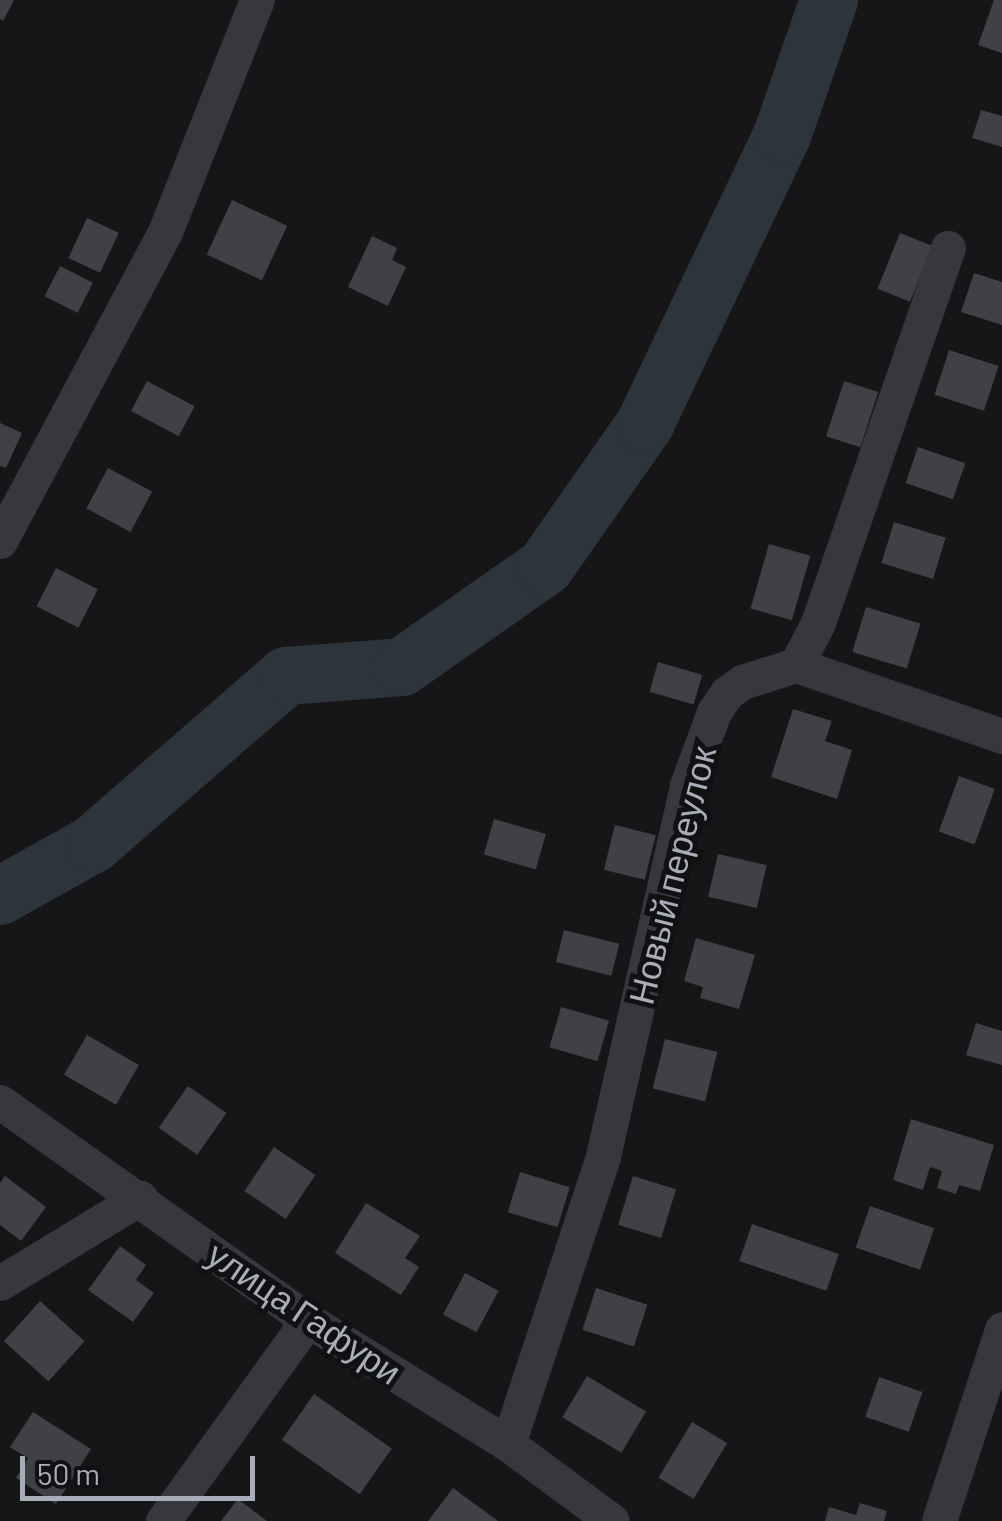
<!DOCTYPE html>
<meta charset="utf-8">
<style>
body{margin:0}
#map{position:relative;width:1002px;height:1521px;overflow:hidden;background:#161618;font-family:Barlow,sans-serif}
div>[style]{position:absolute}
.river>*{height:58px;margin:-29px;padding:0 29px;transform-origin:29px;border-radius:29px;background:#2c353c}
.building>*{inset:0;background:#404145;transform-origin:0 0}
.minor>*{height:35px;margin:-17.5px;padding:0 17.5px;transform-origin:17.5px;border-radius:17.5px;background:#37383d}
span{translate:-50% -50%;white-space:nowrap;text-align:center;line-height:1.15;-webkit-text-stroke:10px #111113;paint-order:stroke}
.street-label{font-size:35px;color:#a8adb8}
.scale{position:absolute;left:20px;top:1456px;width:235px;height:45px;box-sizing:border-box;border:5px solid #a8adb8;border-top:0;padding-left:12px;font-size:30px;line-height:35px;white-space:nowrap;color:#a8adb8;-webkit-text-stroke:8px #111113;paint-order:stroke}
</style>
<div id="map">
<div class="river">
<i style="left:0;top:896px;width:107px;rotate:-29.2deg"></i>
<i style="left:93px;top:844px;width:256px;rotate:-41deg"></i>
<i style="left:286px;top:676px;width:116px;rotate:-4.4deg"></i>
<i style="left:402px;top:667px;width:174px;rotate:-35deg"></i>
<i style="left:545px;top:567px;width:174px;rotate:-55deg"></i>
<i style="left:645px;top:424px;width:322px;rotate:-64.6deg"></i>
<i style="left:783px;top:133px;width:141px;rotate:-70.9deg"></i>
</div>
<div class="building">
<i style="clip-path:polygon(0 0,14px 0,3px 21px,0 19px)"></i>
<i style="clip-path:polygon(994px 0,1002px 0,1002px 53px,978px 45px)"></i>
<i style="clip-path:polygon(981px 110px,1002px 116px,1002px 147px,972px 138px)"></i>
<i style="left:232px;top:200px;width:61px;height:60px;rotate:25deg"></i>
<i style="left:87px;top:218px;width:35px;height:44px;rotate:25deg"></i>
<i style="left:900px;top:233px;width:35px;height:60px;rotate:22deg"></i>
<i style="clip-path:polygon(372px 236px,397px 248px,392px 260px,406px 267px,388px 306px,348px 287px)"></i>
<i style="left:60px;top:266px;width:37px;height:34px;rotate:27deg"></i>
<i style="clip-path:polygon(974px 273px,1002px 282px,1002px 325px,961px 312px)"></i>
<i style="left:949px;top:350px;width:52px;height:47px;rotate:18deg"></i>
<i style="left:147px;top:381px;width:54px;height:34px;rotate:28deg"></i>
<i style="left:844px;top:381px;width:36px;height:58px;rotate:18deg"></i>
<i style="clip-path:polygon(0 423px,22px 433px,6px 468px,0 466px)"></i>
<i style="left:918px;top:447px;width:50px;height:38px;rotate:19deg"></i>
<i style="left:108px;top:468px;width:50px;height:46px;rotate:28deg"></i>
<i style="left:894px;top:522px;width:54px;height:43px;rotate:17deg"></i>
<i style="left:769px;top:544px;width:43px;height:67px;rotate:16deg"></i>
<i style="left:56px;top:568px;width:47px;height:43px;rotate:27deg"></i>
<i style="left:866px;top:607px;width:57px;height:47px;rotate:17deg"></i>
<i style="left:658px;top:662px;width:46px;height:31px;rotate:16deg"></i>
<i style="clip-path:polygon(793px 709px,832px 721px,825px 741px,852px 750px,837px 799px,771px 777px)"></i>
<i style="left:959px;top:776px;width:38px;height:59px;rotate:20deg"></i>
<i style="left:494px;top:819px;width:54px;height:37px;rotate:16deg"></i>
<i style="left:615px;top:825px;width:42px;height:46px;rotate:14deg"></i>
<i style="left:718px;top:854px;width:50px;height:44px;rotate:13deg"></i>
<i style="left:564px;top:930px;width:57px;height:33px;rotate:14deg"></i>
<i style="clip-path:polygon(696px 938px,755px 955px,739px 1009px,700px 998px,703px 987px,684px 981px)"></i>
<i style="left:561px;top:1007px;width:50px;height:42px;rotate:16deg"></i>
<i style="clip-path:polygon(976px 1023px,1002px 1031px,1002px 1065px,966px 1055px)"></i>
<i style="left:87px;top:1035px;width:60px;height:46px;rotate:30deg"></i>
<i style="left:665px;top:1039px;width:54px;height:51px;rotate:14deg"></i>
<i style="left:188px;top:1086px;width:47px;height:51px;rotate:35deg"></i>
<i style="clip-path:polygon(911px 1119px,994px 1145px,980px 1191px,959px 1185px,956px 1194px,937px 1188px,942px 1171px,930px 1167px,923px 1190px,893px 1180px)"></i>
<i style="left:274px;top:1147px;width:50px;height:53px;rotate:34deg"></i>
<i style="left:520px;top:1172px;width:52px;height:42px;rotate:17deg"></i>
<i style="clip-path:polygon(5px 1176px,46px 1207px,21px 1241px,0 1225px,0 1183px)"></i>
<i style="left:633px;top:1176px;width:45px;height:51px;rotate:17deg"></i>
<i style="clip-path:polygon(366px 1203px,420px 1236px,405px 1258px,419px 1267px,401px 1295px,335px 1253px)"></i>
<i style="left:870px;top:1206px;width:68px;height:44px;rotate:19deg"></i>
<i style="left:752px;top:1224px;width:92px;height:39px;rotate:19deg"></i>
<i style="clip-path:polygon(120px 1246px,146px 1265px,136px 1280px,154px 1293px,133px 1322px,88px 1290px)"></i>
<i style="left:465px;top:1273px;width:38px;height:47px;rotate:28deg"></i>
<i style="left:596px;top:1288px;width:54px;height:44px;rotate:18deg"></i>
<i style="left:40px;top:1301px;width:60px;height:54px;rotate:42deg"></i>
<i style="left:587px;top:1376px;width:69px;height:48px;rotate:31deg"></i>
<i style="left:879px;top:1377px;width:46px;height:42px;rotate:19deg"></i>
<i style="left:314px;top:1394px;width:95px;height:56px;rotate:35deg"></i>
<i style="clip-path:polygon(33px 1412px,91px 1449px,56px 1504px,16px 1478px,28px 1458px,10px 1447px)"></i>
<i style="left:692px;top:1422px;width:41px;height:65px;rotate:31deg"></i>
<i style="clip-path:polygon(453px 1488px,498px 1521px,428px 1521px)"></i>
<i style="clip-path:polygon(238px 1499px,267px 1521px,221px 1521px)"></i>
<i style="clip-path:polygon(860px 1503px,887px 1511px,884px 1521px,825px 1521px,829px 1507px,856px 1515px)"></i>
</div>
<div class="minor">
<i style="left:0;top:541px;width:350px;rotate:-61.9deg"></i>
<i style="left:165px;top:232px;width:250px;rotate:-68.4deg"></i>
<i style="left:796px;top:665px;width:218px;rotate:19deg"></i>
<i style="left:0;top:1102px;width:377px;rotate:35.3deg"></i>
<i style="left:308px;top:1320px;width:235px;rotate:31.8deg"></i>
<i style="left:508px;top:1444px;width:129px;rotate:36.5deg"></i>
<i style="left:0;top:1283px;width:164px;rotate:-31.3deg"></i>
<i style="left:508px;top:1444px;width:303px;rotate:-71.7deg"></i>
<i style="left:603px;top:1156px;width:380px;rotate:-77.2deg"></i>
<i style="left:687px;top:785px;width:78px;rotate:-69.7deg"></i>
<i style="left:714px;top:712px;width:23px;rotate:-56deg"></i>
<i style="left:727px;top:693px;width:19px;rotate:-36deg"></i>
<i style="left:742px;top:682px;width:57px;rotate:-17.5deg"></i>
<i style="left:796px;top:665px;width:47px;rotate:-62.4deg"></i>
<i style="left:818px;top:623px;width:397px;rotate:-70.9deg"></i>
<i style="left:163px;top:1521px;width:248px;rotate:-54.2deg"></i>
<i style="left:939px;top:1521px;width:202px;rotate:-71.8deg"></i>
</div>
<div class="street-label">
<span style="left:671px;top:875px;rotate:-76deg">Новый переулок</span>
<span style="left:305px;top:1312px;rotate:34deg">улица Гафури</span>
</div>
<div class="scale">50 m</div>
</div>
